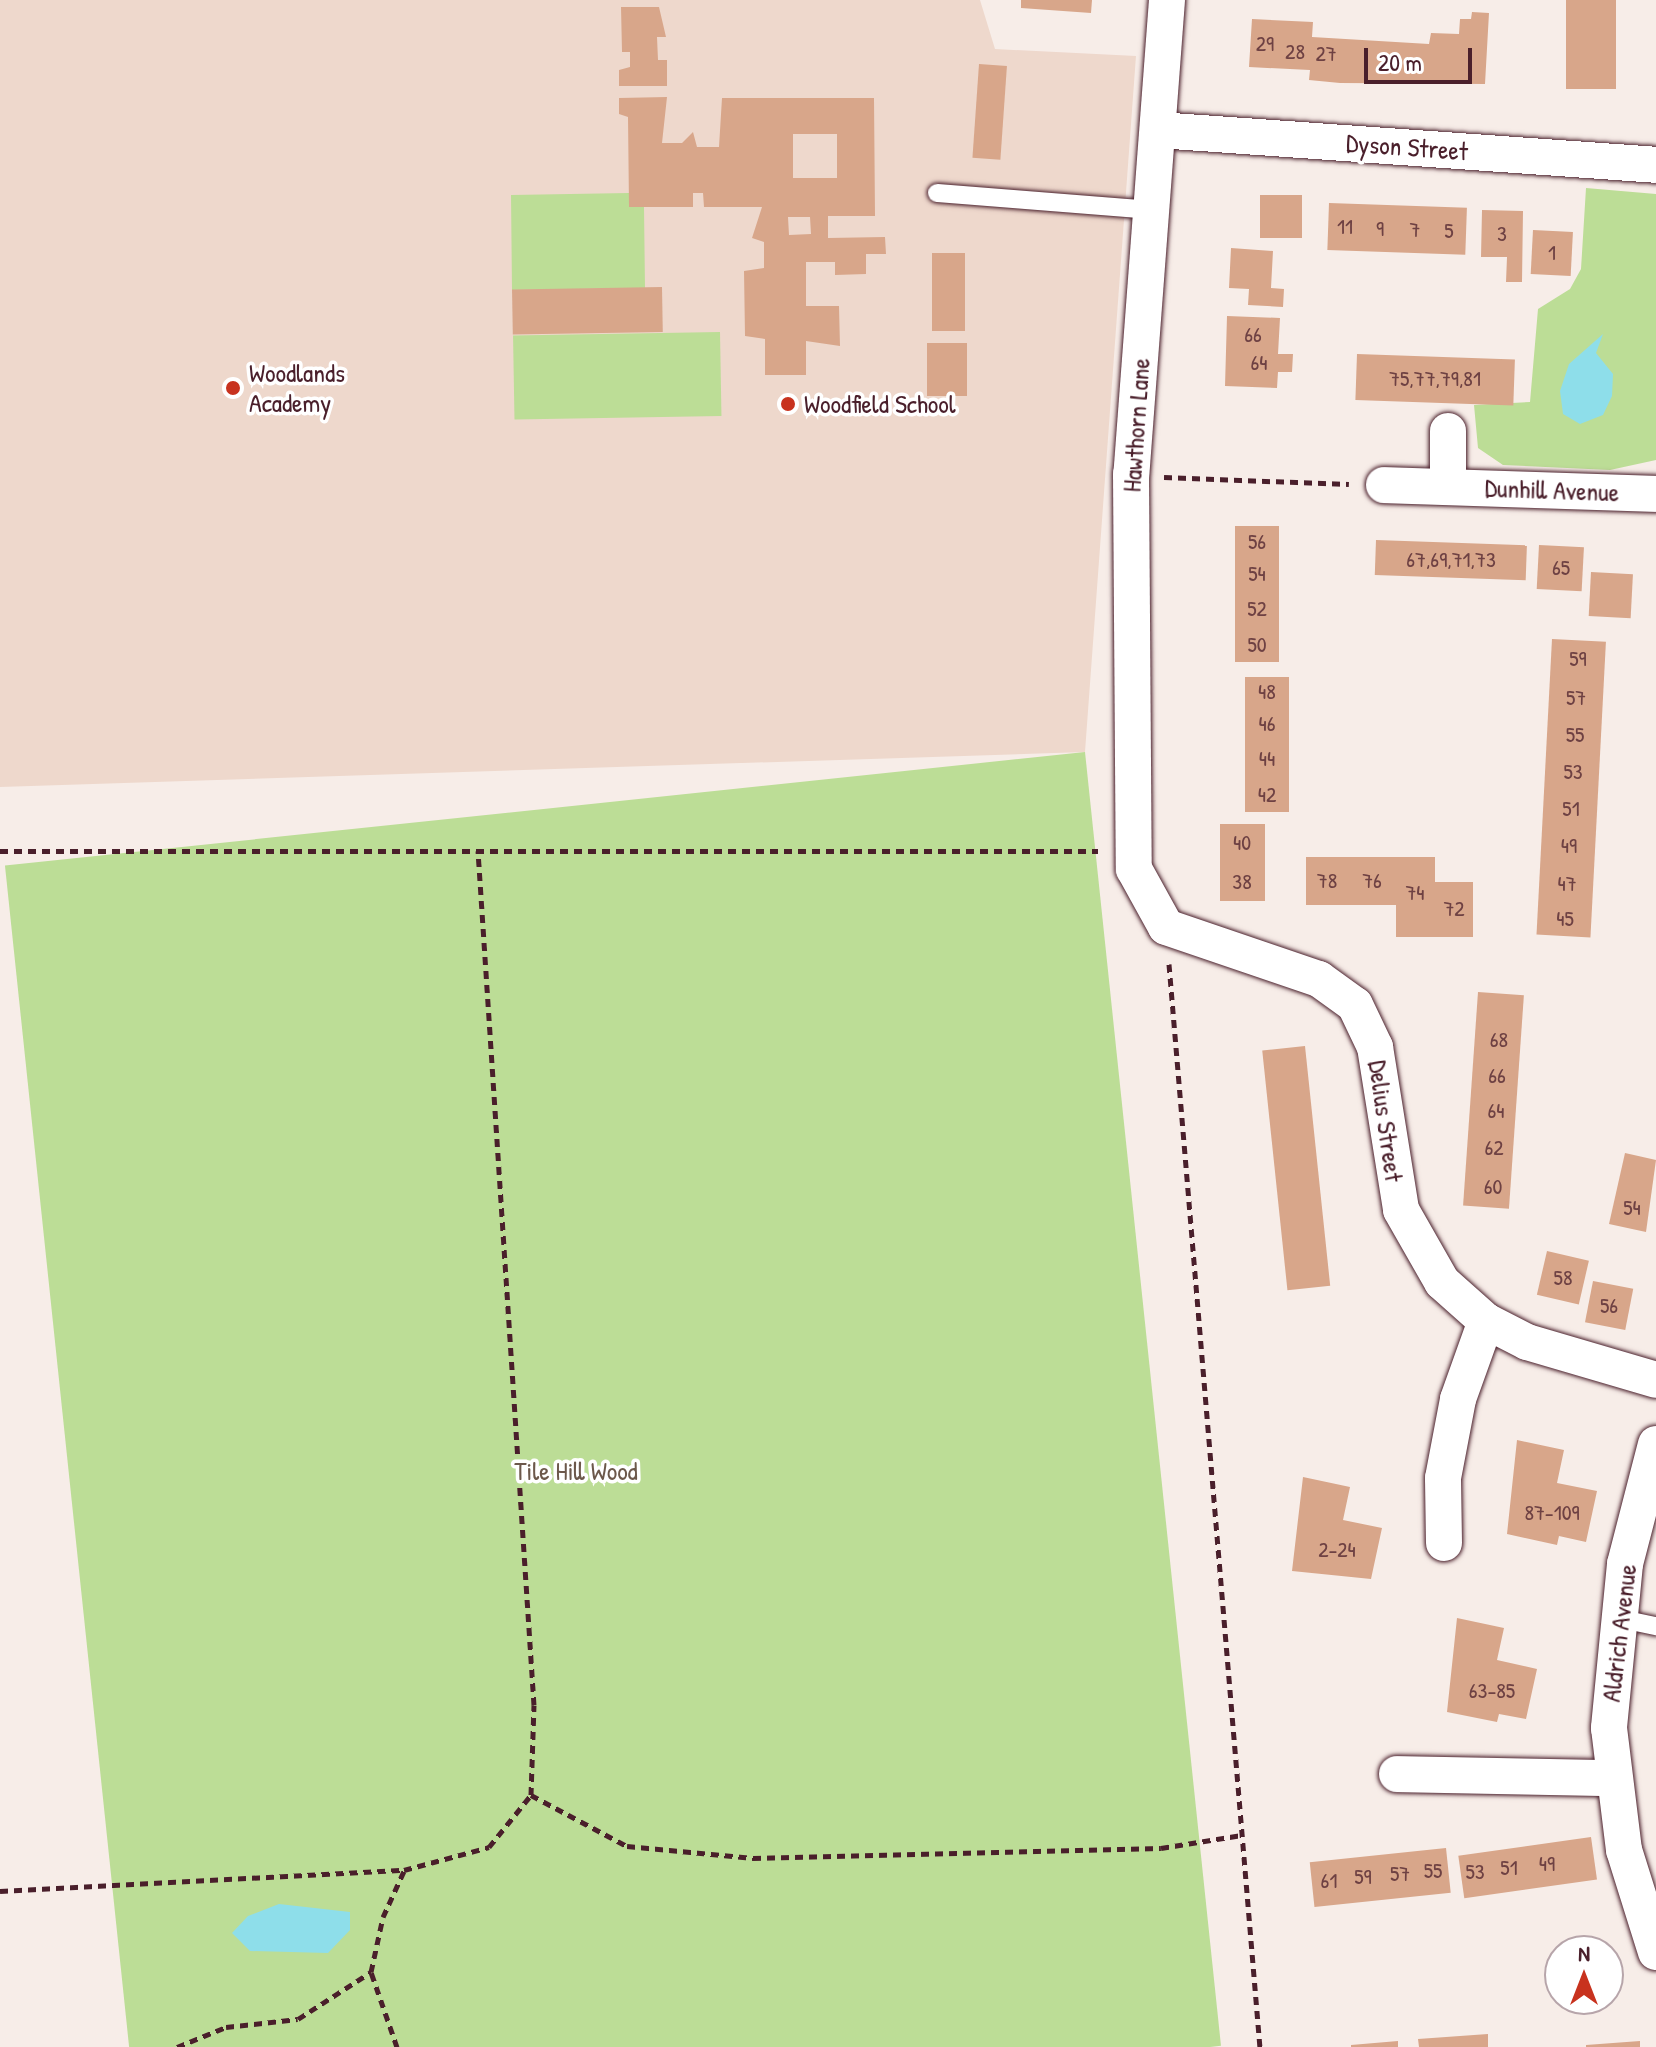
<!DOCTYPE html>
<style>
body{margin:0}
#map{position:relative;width:1656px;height:2047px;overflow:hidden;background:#f7ede8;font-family:"Patrick Hand",sans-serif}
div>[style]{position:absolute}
.built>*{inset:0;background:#eed8cc}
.green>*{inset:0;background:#bcdd96;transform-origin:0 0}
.water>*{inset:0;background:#8edeea}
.building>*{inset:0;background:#d8a68a;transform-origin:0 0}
.path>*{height:5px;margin-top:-2.5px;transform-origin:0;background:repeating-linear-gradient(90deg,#4a1f2b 0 8px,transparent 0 14px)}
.roads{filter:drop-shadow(0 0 2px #4a1f2b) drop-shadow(0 0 2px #4a1f2b)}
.service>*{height:18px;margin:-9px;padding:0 9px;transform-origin:9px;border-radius:9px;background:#fff}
.minor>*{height:36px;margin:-18px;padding:0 18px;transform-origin:18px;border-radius:18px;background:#fff}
.dots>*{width:22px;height:22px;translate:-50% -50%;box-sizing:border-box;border:4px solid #fff;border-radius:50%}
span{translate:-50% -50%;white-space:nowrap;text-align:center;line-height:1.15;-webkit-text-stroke:7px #fff;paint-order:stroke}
.number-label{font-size:22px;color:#6e4143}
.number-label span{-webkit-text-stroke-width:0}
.street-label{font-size:26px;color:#4a1f2b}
.poi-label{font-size:26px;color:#4a1f2b}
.left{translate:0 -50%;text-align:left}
.park-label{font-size:26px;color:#6c584b}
.north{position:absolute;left:1544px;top:1935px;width:80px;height:80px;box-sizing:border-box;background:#fff;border:2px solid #b7a5aa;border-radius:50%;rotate:0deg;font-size:22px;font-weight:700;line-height:32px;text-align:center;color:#4a1f2b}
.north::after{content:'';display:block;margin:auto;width:28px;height:36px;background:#c8321e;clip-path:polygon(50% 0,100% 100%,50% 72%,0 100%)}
.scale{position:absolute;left:1364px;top:48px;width:108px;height:36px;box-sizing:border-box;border:4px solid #4a1f2b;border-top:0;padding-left:10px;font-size:24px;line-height:28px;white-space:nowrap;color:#4a1f2b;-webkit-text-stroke:6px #fff;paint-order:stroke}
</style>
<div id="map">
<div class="built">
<i style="clip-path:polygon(0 0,980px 0,995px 49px,1136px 56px,1085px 752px,0 787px)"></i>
</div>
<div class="green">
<i style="clip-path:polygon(1586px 188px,1656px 194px,1656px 460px,1610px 470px,1503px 465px,1478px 448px,1474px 405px,1530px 402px,1538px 309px,1570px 289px,1581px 269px)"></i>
<i style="clip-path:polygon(629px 193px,629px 207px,644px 207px,645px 288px,512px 290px,511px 195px)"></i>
<i style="left:720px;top:332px;width:84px;height:207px;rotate:89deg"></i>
<i style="left:1085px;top:752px;width:1301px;height:1086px;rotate:84deg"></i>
</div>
<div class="water">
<i style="clip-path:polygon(1603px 334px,1596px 353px,1613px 374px,1612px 396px,1603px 415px,1580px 424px,1563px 414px,1560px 391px,1569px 364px)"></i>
<i style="clip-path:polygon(279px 1904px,350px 1912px,350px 1930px,328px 1953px,250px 1951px,232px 1933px,248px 1916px)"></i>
</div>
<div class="building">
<i style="clip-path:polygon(1021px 0,1092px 0,1091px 13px,1021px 8px)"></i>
<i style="left:1566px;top:0;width:50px;height:89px"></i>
<i style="clip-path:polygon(621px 7px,659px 7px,666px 37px,657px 37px,658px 60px,667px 60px,667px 86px,619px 86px,619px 70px,630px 67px,630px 52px,622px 52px)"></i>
<i style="clip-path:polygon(1472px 12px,1489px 13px,1485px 84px,1340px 83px,1309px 80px,1310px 70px,1249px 67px,1252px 19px,1313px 22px,1312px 37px,1429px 44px,1431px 33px,1459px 34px,1460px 19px,1471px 19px)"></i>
<i style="left:979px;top:64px;width:28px;height:94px;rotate:4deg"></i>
<i style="clip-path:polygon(evenodd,667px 97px,662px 143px,682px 143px,693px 132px,697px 147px,719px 147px,722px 98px,874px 98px,875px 216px,828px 216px,828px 238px,885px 237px,886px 254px,866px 254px,866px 274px,835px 275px,835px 262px,806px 262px,806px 306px,839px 306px,840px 346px,806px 341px,806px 375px,765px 375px,765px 339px,745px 336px,744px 271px,764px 268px,764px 242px,752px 238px,762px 207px,704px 207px,703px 193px,693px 193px,693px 207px,629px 207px,628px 117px,619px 114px,619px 98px,667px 97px,793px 134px,837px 134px,837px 178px,793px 178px,793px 134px,667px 97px,788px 217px,810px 217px,811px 234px,789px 235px,788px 217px)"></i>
<i style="left:1260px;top:195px;width:42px;height:43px"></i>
<i style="left:1329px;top:203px;width:138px;height:47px;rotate:2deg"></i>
<i style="clip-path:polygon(1482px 210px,1523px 211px,1522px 282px,1506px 282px,1507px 257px,1481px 257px)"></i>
<i style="left:1533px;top:230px;width:40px;height:44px;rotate:3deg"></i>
<i style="clip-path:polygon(1231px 248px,1273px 251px,1271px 288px,1284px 289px,1283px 307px,1248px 305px,1249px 289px,1229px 288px)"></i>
<i style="left:965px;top:253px;width:78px;height:33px;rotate:90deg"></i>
<i style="left:662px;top:287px;width:45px;height:150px;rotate:89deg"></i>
<i style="clip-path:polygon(1227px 316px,1280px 318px,1278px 354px,1293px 354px,1292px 372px,1278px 372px,1277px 388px,1225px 386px)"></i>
<i style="left:927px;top:343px;width:40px;height:53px"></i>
<i style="left:1357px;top:354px;width:158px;height:46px;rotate:2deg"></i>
<i style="left:1235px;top:526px;width:44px;height:136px"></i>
<i style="left:1376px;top:540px;width:151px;height:35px;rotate:2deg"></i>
<i style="left:1539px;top:545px;width:45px;height:44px;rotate:3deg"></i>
<i style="left:1591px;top:572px;width:42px;height:44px;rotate:3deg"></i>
<i style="left:1552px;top:639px;width:54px;height:296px;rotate:3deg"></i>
<i style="left:1245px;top:677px;width:44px;height:135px"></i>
<i style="left:1220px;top:824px;width:45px;height:77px"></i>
<i style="clip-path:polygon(1306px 857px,1435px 857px,1435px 882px,1473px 882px,1473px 937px,1396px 937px,1396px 905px,1306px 905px)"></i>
<i style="left:1478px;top:992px;width:46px;height:214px;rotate:4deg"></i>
<i style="left:1305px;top:1046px;width:241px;height:43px;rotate:84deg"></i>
<i style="clip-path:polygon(1625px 1153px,1656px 1160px,1646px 1232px,1609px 1224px)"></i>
<i style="left:1547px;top:1251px;width:43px;height:45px;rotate:13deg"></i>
<i style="left:1593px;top:1281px;width:41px;height:42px;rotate:11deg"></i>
<i style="clip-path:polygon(1517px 1440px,1564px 1450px,1557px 1483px,1597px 1491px,1586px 1542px,1559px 1536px,1557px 1545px,1507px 1534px)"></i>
<i style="clip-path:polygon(1303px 1477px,1350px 1487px,1343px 1520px,1382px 1528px,1371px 1579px,1292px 1571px)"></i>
<i style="clip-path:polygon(1457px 1618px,1504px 1628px,1497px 1660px,1537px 1669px,1526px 1719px,1499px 1714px,1497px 1722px,1447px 1712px)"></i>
<i style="left:1591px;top:1837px;width:43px;height:134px;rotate:82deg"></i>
<i style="left:1446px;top:1848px;width:45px;height:137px;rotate:84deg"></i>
<i style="clip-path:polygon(1488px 2034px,1488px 2047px,1419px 2047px,1418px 2039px)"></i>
<i style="clip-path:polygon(1398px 2041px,1398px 2047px,1351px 2047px,1351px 2045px)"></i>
<i style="clip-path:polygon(1640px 2041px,1640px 2047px,1586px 2047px,1586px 2045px)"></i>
</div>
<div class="path">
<i style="left:1164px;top:477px;width:185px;rotate:2.2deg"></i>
<i style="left:0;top:851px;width:1098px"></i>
<i style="left:1169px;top:964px;width:1087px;rotate:85.2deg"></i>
<i style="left:531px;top:1795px;width:109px;rotate:28deg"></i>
<i style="left:627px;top:1846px;width:127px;rotate:5.4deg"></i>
<i style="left:753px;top:1858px;width:408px;rotate:-1.4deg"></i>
<i style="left:1161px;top:1848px;width:82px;rotate:-9.1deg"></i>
<i style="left:0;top:1891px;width:405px;rotate:-3deg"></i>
<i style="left:404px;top:1870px;width:88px;rotate:-15.1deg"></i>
<i style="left:489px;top:1847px;width:67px;rotate:-51.1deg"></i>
<i style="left:531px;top:1795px;width:90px;rotate:-88.1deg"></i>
<i style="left:534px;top:1705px;width:856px;rotate:-93.75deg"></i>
<i style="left:177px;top:2047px;width:53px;rotate:-22.2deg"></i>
<i style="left:226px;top:2027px;width:72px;rotate:-6.3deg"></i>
<i style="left:298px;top:2019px;width:87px;rotate:-32.8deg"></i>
<i style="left:397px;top:2047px;width:79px;rotate:-109.1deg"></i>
<i style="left:371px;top:1972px;width:56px;rotate:-77.7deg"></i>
<i style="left:383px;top:1917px;width:51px;rotate:-65.5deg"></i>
</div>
<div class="roads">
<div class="service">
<i style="left:937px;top:193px;width:216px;rotate:4.5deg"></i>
<i style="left:1617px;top:1618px;width:40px;rotate:12deg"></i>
</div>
<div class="minor">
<i style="left:1167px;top:0;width:475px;rotate:94.3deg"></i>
<i style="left:1131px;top:474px;width:395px;rotate:89.6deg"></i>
<i style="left:1134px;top:869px;width:66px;rotate:61.1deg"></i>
<i style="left:1166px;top:927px;width:162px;rotate:18.8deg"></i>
<i style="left:1319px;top:979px;width:44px;rotate:35.8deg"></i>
<i style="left:1355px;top:1005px;width:47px;rotate:64.5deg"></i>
<i style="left:1375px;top:1047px;width:165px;rotate:80.9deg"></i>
<i style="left:1401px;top:1210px;width:83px;rotate:60.3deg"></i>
<i style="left:1442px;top:1282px;width:59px;rotate:41.6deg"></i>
<i style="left:1486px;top:1321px;width:46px;rotate:27.1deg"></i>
<i style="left:1527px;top:1342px;width:134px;rotate:16.4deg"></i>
<i style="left:1158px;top:130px;width:499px;rotate:4deg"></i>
<i style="left:1384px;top:485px;width:272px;rotate:1.9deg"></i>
<i style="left:1448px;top:487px;width:56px;rotate:-90deg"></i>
<i style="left:1656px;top:1444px;width:124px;rotate:104.5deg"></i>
<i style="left:1625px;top:1564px;width:165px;rotate:95.6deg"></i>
<i style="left:1609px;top:1728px;width:123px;rotate:83deg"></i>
<i style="left:1624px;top:1850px;width:107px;rotate:72.6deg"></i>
<i style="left:1444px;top:1543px;width:65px;rotate:-90.9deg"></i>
<i style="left:1443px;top:1478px;width:80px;rotate:-79.2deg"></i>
<i style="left:1458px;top:1399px;width:83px;rotate:-70.3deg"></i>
<i style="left:1397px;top:1774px;width:213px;rotate:1.1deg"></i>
</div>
</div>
<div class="dots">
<i style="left:233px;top:388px;background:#c8321e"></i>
<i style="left:788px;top:404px;background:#c8321e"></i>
</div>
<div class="number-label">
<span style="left:1265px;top:44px">29</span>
<span style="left:1295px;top:52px">28</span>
<span style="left:1326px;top:54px">27</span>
<span style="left:1345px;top:227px">11</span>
<span style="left:1380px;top:229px">9</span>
<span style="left:1415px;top:230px">7</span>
<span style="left:1449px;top:231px">5</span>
<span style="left:1502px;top:234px">3</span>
<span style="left:1552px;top:253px">1</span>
<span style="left:1253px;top:335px">66</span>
<span style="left:1259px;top:363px">64</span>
<span style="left:1435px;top:379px">75,77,79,81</span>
<span style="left:1257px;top:542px">56</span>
<span style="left:1451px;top:560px">67,69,71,73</span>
<span style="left:1561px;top:568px">65</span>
<span style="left:1257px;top:574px">54</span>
<span style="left:1257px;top:609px">52</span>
<span style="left:1257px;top:645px">50</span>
<span style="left:1578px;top:659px">59</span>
<span style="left:1267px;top:692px">48</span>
<span style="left:1576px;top:698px">57</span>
<span style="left:1267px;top:724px">46</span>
<span style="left:1575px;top:735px">55</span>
<span style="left:1267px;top:759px">44</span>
<span style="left:1573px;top:772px">53</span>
<span style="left:1267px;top:795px">42</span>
<span style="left:1571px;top:809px">51</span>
<span style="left:1242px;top:843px">40</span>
<span style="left:1569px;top:846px">49</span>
<span style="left:1327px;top:881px">78</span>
<span style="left:1372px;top:881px">76</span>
<span style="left:1242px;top:882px">38</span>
<span style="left:1567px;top:884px">47</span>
<span style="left:1415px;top:893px">74</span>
<span style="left:1454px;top:909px">72</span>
<span style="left:1565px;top:919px">45</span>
<span style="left:1499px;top:1040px">68</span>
<span style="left:1497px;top:1076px">66</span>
<span style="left:1496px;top:1111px">64</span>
<span style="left:1494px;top:1148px">62</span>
<span style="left:1493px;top:1187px">60</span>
<span style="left:1632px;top:1208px">54</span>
<span style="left:1563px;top:1278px">58</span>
<span style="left:1609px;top:1306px">56</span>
<span style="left:1552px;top:1513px">87-109</span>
<span style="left:1337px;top:1550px">2-24</span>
<span style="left:1492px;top:1691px">63-85</span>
<span style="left:1547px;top:1864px">49</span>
<span style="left:1509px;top:1868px">51</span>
<span style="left:1433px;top:1871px">55</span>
<span style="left:1475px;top:1872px">53</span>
<span style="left:1400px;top:1874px">57</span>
<span style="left:1363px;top:1877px">59</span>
<span style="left:1329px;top:1881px">61</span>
</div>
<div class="street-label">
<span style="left:1407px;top:147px;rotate:4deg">Dyson Street</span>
<span style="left:1136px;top:425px;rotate:-86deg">Hawthorn Lane</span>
<span style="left:1552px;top:490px;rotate:2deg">Dunhill Avenue</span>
<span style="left:1386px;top:1121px;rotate:82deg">Delius Street</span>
<span style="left:1619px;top:1633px;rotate:-83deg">Aldrich Avenue</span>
</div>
<div class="poi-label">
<span class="left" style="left:249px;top:388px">Woodlands<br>Academy</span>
<span class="left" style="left:804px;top:404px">Woodfield School</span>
</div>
<div class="park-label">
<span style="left:576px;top:1471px">Tile Hill Wood</span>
</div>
<div class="north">N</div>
<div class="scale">20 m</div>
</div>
